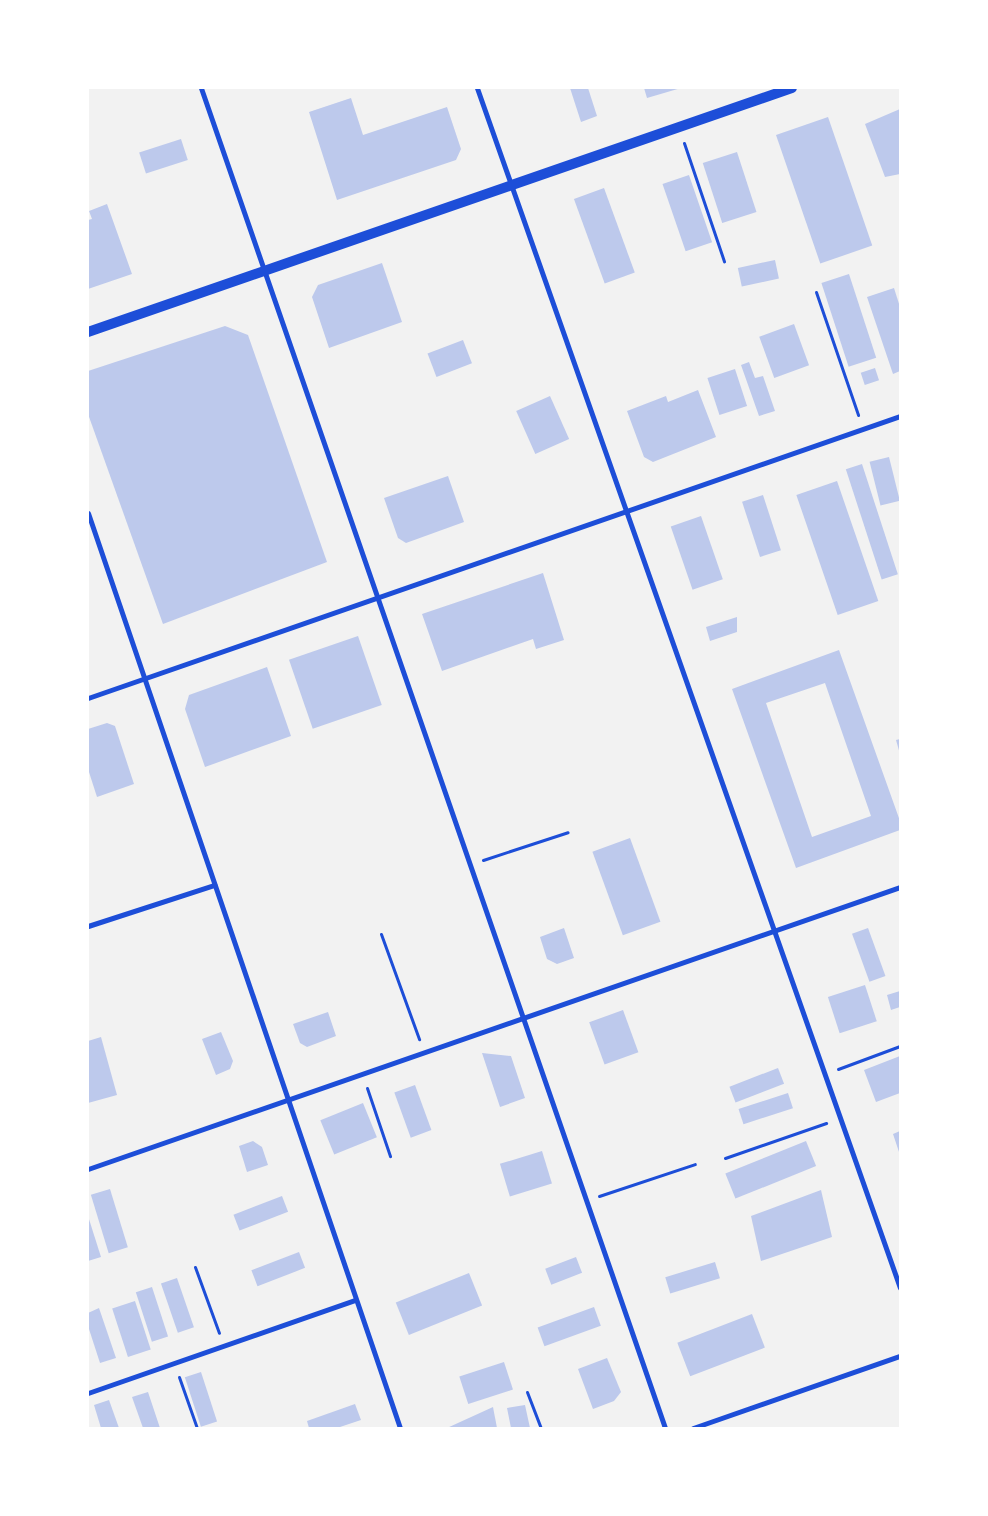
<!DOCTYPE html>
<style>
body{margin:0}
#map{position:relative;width:988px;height:1516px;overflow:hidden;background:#f2f2f2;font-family:"Roboto Condensed",sans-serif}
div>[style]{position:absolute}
.building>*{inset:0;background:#bdc9ec;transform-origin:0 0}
.path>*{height:3px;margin:-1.5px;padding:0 1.5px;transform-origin:1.5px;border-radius:1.5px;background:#1d4ed8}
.minor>*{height:5px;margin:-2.5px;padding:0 2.5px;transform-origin:2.5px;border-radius:2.5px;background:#1d4ed8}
.secondary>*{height:10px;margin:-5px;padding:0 5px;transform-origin:5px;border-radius:5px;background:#1d4ed8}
span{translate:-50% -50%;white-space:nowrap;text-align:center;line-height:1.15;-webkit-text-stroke:4px #fff;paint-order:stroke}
.frame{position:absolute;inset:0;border:89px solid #fff;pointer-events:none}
</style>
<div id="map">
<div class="building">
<i style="clip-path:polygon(570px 88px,588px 88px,597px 116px,581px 122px)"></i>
<i style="clip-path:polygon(644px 88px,681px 88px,647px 98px)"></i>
<i style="clip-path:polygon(351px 98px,363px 135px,447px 107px,461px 149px,456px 160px,337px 200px,309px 112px)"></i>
<i style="clip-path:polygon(900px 109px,900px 174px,885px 177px,865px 124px)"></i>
<i style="left:828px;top:117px;width:136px;height:55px;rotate:71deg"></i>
<i style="left:181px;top:139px;width:22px;height:44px;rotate:72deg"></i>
<i style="left:737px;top:152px;width:63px;height:36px;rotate:72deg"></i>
<i style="left:689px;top:175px;width:71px;height:28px;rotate:71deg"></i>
<i style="left:604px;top:188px;width:90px;height:32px;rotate:70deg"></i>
<i style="clip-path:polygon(107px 204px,132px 274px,88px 289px,88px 220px,92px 219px,89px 211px)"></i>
<i style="left:775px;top:260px;width:19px;height:38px;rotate:78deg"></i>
<i style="clip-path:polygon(382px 263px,402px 322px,329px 348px,312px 297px,318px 285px)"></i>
<i style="left:849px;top:274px;width:88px;height:29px;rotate:72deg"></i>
<i style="clip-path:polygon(894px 288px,900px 307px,900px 371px,893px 374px,867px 297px)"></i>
<i style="left:794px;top:324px;width:44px;height:37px;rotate:70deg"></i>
<i style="clip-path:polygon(225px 326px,248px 335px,327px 562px,163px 624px,88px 414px,88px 371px)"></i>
<i style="left:463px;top:340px;width:25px;height:38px;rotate:69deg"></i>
<i style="clip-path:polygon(749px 362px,755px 378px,763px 376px,775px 411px,759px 416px,741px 365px)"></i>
<i style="left:875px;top:368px;width:13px;height:15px;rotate:72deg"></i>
<i style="left:735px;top:369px;width:39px;height:29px;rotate:72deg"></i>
<i style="clip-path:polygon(698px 390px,716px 437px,653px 462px,644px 457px,627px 411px,666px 396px,668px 402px)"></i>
<i style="left:550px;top:396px;width:47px;height:37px;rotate:66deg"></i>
<i style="left:889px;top:457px;width:45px;height:20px;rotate:76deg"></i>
<i style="left:862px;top:464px;width:116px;height:17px;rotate:72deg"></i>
<i style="clip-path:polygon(448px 476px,464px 522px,406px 543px,398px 538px,384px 498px)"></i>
<i style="left:837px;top:481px;width:127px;height:43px;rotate:71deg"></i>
<i style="left:763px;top:495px;width:58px;height:22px;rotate:72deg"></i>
<i style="left:701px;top:516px;width:67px;height:32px;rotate:71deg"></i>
<i style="clip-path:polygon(543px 573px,564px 640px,536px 649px,533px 639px,442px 671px,422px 614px)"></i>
<i style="clip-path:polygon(737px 617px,737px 632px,710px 641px,706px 627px)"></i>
<i style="left:358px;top:636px;width:73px;height:73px;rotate:71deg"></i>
<i style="clip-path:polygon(evenodd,839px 650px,900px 821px,900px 830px,796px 868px,732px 689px,839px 650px,825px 683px,871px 816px,812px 837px,766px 703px,825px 683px)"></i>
<i style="clip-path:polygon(267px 667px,291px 736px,205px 767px,185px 709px,189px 695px)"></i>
<i style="clip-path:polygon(107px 723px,115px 726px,134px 784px,97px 797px,88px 769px,88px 729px)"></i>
<i style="clip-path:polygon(900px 739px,900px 754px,896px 740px)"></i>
<i style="left:630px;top:838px;width:89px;height:40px;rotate:70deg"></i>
<i style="clip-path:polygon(564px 928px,574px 958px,557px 964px,547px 959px,540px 937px)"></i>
<i style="left:868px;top:928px;width:51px;height:17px;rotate:70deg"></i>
<i style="left:865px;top:985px;width:38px;height:39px;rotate:72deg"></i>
<i style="clip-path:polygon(900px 991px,900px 1007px,891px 1010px,887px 995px)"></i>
<i style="left:623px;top:1010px;width:45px;height:36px;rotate:70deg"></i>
<i style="clip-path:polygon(328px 1012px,336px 1036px,307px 1047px,300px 1043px,293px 1024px)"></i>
<i style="clip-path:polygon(221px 1032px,233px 1061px,230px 1069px,216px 1075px,202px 1039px)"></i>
<i style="clip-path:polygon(101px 1037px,117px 1095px,88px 1103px,88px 1041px)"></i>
<i style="clip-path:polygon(482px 1053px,511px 1056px,525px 1098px,500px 1107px)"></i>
<i style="clip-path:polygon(900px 1056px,900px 1093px,876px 1102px,864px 1070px)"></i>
<i style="left:778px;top:1068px;width:17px;height:52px;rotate:69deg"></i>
<i style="left:415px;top:1085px;width:48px;height:22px;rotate:70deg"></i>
<i style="left:788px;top:1093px;width:16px;height:52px;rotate:72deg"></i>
<i style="left:363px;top:1103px;width:37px;height:46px;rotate:68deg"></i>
<i style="clip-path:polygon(900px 1131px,900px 1155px,893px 1134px)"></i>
<i style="clip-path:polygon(253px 1141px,262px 1147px,268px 1165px,247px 1172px,239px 1146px)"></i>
<i style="left:806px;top:1141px;width:27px;height:87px;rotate:68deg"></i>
<i style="left:542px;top:1151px;width:34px;height:44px;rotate:73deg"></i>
<i style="left:110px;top:1189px;width:61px;height:20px;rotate:73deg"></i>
<i style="clip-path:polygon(821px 1190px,832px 1237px,761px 1261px,751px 1216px)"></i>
<i style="left:282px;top:1196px;width:17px;height:52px;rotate:69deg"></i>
<i style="clip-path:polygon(88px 1216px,101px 1257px,88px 1261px)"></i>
<i style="left:299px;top:1252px;width:17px;height:51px;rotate:69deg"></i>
<i style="left:576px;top:1257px;width:17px;height:33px;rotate:69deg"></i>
<i style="left:715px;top:1262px;width:17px;height:52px;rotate:73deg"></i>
<i style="left:469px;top:1273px;width:35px;height:79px;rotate:68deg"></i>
<i style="left:177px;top:1278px;width:52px;height:17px;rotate:71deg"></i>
<i style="left:152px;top:1287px;width:52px;height:17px;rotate:72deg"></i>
<i style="left:135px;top:1301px;width:51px;height:24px;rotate:72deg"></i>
<i style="left:594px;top:1307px;width:20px;height:60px;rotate:70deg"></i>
<i style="clip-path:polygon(99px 1308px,116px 1358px,100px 1363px,88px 1326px,88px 1313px)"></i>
<i style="left:752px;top:1314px;width:36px;height:80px;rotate:69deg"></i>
<i style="clip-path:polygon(607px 1358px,621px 1392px,614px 1401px,593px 1409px,578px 1369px)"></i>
<i style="left:504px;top:1362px;width:29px;height:47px;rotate:72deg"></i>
<i style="left:201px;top:1372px;width:52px;height:17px;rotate:72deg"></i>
<i style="clip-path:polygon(148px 1392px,160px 1428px,143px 1428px,132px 1397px)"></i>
<i style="clip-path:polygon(109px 1400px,119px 1428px,101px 1428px,94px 1405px)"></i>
<i style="clip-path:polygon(355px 1404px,361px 1420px,337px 1428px,309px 1428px,307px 1421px)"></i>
<i style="clip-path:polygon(525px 1405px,530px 1428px,511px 1428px,507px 1408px)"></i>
<i style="clip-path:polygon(493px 1407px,497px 1428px,447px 1428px)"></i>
</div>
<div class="path">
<i style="left:684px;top:143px;width:125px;rotate:71.3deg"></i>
<i style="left:816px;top:292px;width:130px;rotate:71.1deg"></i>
<i style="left:483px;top:860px;width:89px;rotate:-18.2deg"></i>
<i style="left:381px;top:934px;width:112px;rotate:70.1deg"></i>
<i style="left:838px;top:1069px;width:66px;rotate:-20.4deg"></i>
<i style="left:367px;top:1088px;width:72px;rotate:71.3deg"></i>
<i style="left:725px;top:1158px;width:107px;rotate:-19.1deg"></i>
<i style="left:599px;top:1196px;width:101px;rotate:-18.4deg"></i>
<i style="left:195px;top:1267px;width:70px;rotate:70deg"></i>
<i style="left:179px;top:1377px;width:54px;rotate:70.6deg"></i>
<i style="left:527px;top:1392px;width:39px;rotate:69deg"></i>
</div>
<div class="minor">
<i style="left:201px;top:88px;width:1418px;rotate:70.9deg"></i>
<i style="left:477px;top:88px;width:1272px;rotate:70.58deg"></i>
<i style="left:88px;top:513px;width:967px;rotate:71.17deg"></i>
<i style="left:88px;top:698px;width:860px;rotate:-19.15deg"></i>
<i style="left:88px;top:926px;width:133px;rotate:-18deg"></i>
<i style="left:88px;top:1169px;width:860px;rotate:-19.15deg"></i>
<i style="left:88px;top:1393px;width:283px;rotate:-19.2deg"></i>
<i style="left:693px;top:1428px;width:219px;rotate:-19.2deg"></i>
</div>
<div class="secondary">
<i style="left:88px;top:332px;width:745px;rotate:-19.12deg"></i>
</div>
<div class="frame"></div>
</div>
